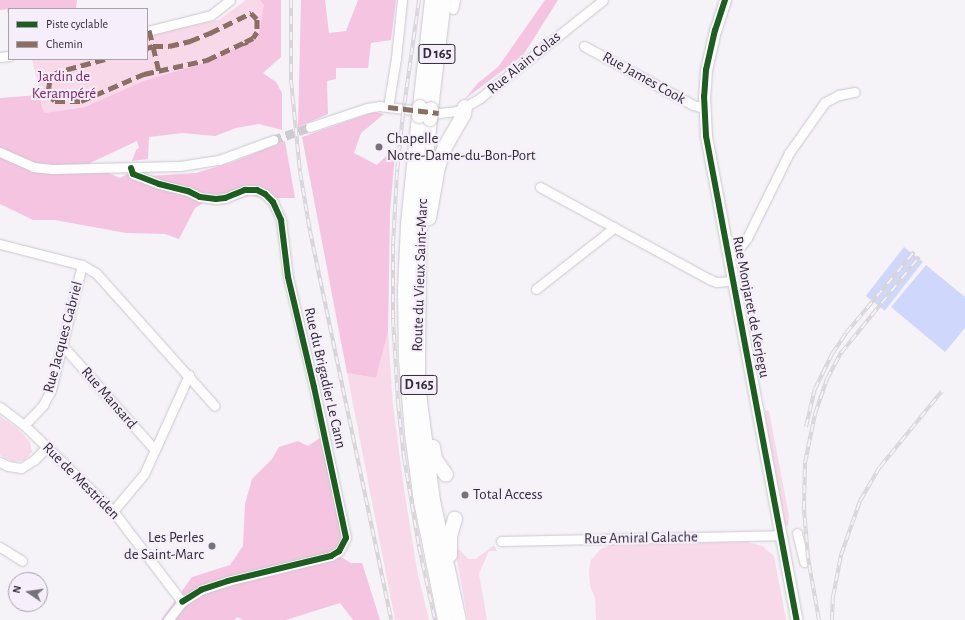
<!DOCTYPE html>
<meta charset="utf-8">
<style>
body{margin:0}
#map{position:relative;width:965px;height:620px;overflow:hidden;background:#f5f2f8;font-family:"Alegreya Sans",sans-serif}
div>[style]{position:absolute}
.green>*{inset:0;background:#f7d9ea}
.forest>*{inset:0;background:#f5c4e1}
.water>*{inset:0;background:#cfd8fc;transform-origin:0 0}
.minor-tunnel>*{height:9px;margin-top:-4.5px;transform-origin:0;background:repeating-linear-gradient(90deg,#cecad1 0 9px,transparent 0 13.5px)}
.roads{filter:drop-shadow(0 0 1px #cbc7ce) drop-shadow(0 0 1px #cbc7ce)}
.minor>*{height:9px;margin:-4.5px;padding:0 4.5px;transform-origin:4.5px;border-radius:4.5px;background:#fefdfe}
.tertiary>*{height:11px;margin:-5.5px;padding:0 5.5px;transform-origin:5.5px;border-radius:5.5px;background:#fefdfe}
.trunk>*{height:14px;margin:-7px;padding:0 7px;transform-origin:7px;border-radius:7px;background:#fefdfe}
.rail>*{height:4px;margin-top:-2px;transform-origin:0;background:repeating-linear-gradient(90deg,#f6effb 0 8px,#d6d5d7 0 16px);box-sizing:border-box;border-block:1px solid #d6d5d7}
.bridges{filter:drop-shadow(0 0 1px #cbc7ce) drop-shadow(0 0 1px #cbc7ce)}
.trunk-bridge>*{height:14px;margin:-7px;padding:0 7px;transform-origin:7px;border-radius:7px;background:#fefdfe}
.quiet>*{height:5px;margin-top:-2.5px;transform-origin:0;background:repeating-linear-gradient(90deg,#8d6e63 0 10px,transparent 0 15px)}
.cycleway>*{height:6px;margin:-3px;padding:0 3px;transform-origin:3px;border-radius:3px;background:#1b5e20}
.dots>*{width:11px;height:11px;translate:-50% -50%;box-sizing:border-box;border:2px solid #f6effb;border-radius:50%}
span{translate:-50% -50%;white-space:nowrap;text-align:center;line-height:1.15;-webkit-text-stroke:4px #f6effb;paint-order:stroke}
.shield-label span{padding:1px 3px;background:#f6effb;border:1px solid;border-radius:3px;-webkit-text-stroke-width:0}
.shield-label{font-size:14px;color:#312b36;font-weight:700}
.street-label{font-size:15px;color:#312b36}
.park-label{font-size:15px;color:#852361}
.poi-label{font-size:15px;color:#312b36}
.left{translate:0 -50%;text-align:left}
.right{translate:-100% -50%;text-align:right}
.legend{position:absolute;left:8px;top:8px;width:140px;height:52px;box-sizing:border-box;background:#f6effb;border:1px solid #a7a1ac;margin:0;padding:5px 7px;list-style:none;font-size:12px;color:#312b36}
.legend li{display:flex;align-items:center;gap:8px;height:20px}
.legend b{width:20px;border:1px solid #a7a1ac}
.north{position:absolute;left:8px;top:572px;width:40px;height:40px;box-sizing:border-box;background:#f6effb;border:1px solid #a7a1ac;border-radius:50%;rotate:283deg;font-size:11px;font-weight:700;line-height:16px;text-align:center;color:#312b36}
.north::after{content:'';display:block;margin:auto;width:14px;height:18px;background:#76717a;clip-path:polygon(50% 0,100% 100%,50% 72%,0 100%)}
</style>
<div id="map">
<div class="green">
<i style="clip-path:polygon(246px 0,260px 0,265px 4px,259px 39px,207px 62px,143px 81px,85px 107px,44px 113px,32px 59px,147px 59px,147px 34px,219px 20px)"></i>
<i style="clip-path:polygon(388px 332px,393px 406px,404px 489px,417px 570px,429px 620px,395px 620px,347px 373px,376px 378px)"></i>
<i style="clip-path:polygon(766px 410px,769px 411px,789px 516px,788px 526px,785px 525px,764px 413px)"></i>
<i style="clip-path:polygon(0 416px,18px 429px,30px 442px,32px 452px,25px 460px,14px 462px,0 455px)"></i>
<i style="clip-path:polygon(747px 542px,762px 546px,774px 556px,786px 620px,596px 620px,595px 598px,590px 586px,589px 570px,591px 560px,601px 549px,610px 545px)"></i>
<i style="clip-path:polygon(494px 545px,497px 551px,489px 551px,479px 574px,487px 620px,468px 620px,455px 549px,459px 549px,465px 556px,469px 559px,476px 559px)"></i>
</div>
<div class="forest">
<i style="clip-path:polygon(0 0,77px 0,76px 9px,9px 9px,9px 18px,7px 9px,0 10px)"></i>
<i style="clip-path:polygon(260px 0,281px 0,281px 57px,263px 73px,276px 82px,282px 93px,282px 130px,259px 124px,236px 128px,215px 136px,182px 133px,149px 137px,148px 159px,132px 161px,136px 150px,139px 148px,137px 141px,88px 164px,120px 178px,131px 172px,150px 176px,196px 173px,233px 162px,285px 141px,295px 198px,263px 198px,250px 195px,224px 204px,203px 203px,195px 208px,179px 239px,165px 234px,126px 233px,55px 220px,33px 220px,0 204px,0 98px,39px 95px,44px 113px,85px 107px,143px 81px,207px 62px,225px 52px,258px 39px,264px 5px)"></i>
<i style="clip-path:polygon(301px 0,325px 0,329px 33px,346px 31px,358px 0,396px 0,391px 40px,371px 43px,368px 68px,336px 68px,336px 79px,327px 81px,328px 114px,298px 127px)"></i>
<i style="clip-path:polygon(545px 0,558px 0,524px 54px,465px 99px,478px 83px,498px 67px)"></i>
<i style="clip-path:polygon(374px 112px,384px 114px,361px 133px,354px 153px,377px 165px,385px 157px,395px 153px,390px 212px,388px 332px,376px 378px,347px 373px,302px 137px)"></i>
<i style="clip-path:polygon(320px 438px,342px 534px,341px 557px,351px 563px,362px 563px,380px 620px,353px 620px,340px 603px,286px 620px,243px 620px,237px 617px,234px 620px,161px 620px,192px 577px,230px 565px,243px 546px,245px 504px,252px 479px,272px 459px,279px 447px,298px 441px,308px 446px)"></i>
</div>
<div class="water">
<i style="left:904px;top:247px;width:24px;height:62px;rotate:38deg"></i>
<i style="clip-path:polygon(926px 265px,965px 297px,965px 328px,945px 352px,891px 307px)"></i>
</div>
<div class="minor-tunnel">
<i style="left:273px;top:140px;width:39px;rotate:-19deg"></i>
</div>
<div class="roads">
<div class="minor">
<i style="left:453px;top:9px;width:9px;rotate:-77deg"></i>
<i style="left:147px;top:31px;width:66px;rotate:-14deg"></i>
<i style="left:211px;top:15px;width:24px;rotate:-38deg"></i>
<i style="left:584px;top:46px;width:124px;rotate:28.4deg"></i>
<i style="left:693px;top:105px;width:11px;rotate:15deg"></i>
<i style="left:0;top:57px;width:9px;rotate:-6deg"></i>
<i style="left:388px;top:107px;width:50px;rotate:-80.7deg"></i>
<i style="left:396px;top:58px;width:58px;rotate:-84.1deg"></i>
<i style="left:310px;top:127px;width:60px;rotate:-18.4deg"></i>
<i style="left:367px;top:108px;width:12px;rotate:-9deg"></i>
<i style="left:379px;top:106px;width:60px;rotate:6.7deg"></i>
<i style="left:439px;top:113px;width:18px;rotate:-6deg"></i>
<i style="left:457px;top:111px;width:26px;rotate:-29deg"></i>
<i style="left:480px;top:98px;width:157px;rotate:-38.5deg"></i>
<i style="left:0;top:152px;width:36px;rotate:24deg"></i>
<i style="left:33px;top:167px;width:19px;rotate:6deg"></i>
<i style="left:52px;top:169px;width:128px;rotate:-1.3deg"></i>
<i style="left:180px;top:166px;width:39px;rotate:-9deg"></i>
<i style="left:219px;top:160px;width:58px;rotate:-20.3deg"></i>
<i style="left:131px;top:168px;width:6px;rotate:72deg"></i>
<i style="left:133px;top:174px;width:28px;rotate:21deg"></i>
<i style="left:159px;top:184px;width:30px;rotate:14deg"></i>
<i style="left:188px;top:191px;width:13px;rotate:27deg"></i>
<i style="left:200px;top:197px;width:16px;rotate:7deg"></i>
<i style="left:216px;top:199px;width:9px;rotate:-6deg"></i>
<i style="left:225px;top:198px;width:22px;rotate:-22deg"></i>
<i style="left:245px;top:190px;width:12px"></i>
<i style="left:257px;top:190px;width:9px;rotate:27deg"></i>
<i style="left:265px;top:194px;width:11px;rotate:45deg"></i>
<i style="left:273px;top:202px;width:20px;rotate:66deg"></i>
<i style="left:281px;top:220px;width:57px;rotate:83deg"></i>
<i style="left:288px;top:277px;width:113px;rotate:76.7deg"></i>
<i style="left:314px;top:387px;width:154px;rotate:78deg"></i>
<i style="left:346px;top:538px;width:15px;rotate:118deg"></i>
<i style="left:339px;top:551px;width:9px;rotate:148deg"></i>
<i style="left:331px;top:556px;width:106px;rotate:166.4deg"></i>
<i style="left:228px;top:581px;width:28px;rotate:162deg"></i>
<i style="left:201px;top:590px;width:22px;rotate:148deg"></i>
<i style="left:182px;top:602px;width:23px;rotate:128deg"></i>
<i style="left:540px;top:187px;width:192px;rotate:28.6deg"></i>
<i style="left:709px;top:279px;width:8px;rotate:23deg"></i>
<i style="left:716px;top:282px;width:16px;rotate:-4deg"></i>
<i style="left:0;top:244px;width:85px;rotate:14.4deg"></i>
<i style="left:82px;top:265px;width:16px;rotate:30deg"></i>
<i style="left:96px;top:273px;width:178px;rotate:48.2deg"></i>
<i style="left:728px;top:257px;width:8px;rotate:-30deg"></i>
<i style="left:735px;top:253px;width:19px;rotate:-51deg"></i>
<i style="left:747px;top:238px;width:95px;rotate:-63.7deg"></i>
<i style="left:789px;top:153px;width:62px;rotate:-54.8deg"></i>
<i style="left:825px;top:102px;width:16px;rotate:-27deg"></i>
<i style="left:839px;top:95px;width:16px;rotate:-11deg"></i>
<i style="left:536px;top:289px;width:100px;rotate:-38.1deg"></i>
<i style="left:62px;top:345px;width:140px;rotate:48.5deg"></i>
<i style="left:0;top:407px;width:30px;rotate:37deg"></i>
<i style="left:24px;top:425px;width:124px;rotate:44deg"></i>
<i style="left:113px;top:511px;width:114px;rotate:52.8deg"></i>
<i style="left:24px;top:425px;width:28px;rotate:-46deg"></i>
<i style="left:43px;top:405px;width:17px;rotate:-62deg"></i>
<i style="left:51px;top:390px;width:129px;rotate:-76.1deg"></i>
<i style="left:0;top:462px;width:9px;rotate:27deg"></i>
<i style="left:8px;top:466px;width:13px;rotate:9deg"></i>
<i style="left:21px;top:468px;width:15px;rotate:-32deg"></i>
<i style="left:34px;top:460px;width:18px;rotate:-45deg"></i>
<i style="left:113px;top:511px;width:48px;rotate:-50deg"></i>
<i style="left:144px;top:474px;width:109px;rotate:-65.6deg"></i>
<i style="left:797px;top:533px;width:30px;rotate:76deg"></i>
<i style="left:501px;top:541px;width:280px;rotate:-1.2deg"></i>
<i style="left:0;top:547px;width:26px;rotate:32deg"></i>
</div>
<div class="tertiary">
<i style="left:725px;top:0;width:32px;rotate:108deg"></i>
<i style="left:715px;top:30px;width:41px;rotate:102.7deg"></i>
<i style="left:706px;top:70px;width:26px;rotate:94deg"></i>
<i style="left:704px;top:96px;width:40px;rotate:87.1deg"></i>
<i style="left:706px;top:136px;width:492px;rotate:79.4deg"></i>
</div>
<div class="trunk">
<i style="left:420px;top:107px;width:108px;rotate:-83.6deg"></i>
<i style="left:431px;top:109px;width:110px;rotate:-83.2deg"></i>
<i style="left:419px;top:116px;width:110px;rotate:95.8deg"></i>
<i style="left:408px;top:225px;width:65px;rotate:92.6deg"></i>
<i style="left:405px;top:290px;width:70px;rotate:89.2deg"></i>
<i style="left:406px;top:360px;width:73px;rotate:85.3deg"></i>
<i style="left:412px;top:433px;width:69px;rotate:82.5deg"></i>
<i style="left:421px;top:501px;width:121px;rotate:78.6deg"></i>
<i style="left:430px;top:119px;width:87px;rotate:95.9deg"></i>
<i style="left:421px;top:206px;width:46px;rotate:92.5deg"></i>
<i style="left:419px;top:252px;width:121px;rotate:90.5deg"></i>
<i style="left:418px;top:373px;width:29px;rotate:86deg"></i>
<i style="left:420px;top:402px;width:100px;rotate:82.5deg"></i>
<i style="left:433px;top:501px;width:122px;rotate:77.7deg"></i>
<i style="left:429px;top:218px;width:52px;rotate:-80deg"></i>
<i style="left:438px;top:167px;width:21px;rotate:-71deg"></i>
<i style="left:445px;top:147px;width:38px;rotate:-60deg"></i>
<i style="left:464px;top:114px;width:7px;rotate:-82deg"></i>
<i style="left:433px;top:447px;width:12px;rotate:81deg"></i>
<i style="left:435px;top:459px;width:19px;rotate:55deg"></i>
<i style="left:450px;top:555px;width:19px;rotate:-90deg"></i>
<i style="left:450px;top:536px;width:18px;rotate:-74deg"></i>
</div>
</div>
<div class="rail">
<i style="left:291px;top:0;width:80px;rotate:90deg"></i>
<i style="left:291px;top:80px;width:92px;rotate:84.4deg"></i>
<i style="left:300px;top:172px;width:60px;rotate:80.4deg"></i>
<i style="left:310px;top:231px;width:397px;rotate:78.2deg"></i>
<i style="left:419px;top:0;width:115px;rotate:98deg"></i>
<i style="left:403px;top:114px;width:58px;rotate:95.9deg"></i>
<i style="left:397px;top:172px;width:74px;rotate:93.1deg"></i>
<i style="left:393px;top:246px;width:73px;rotate:90deg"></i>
<i style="left:393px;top:319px;width:84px;rotate:86.6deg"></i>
<i style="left:398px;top:403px;width:54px;rotate:83.7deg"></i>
<i style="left:404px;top:457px;width:91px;rotate:80.5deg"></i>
<i style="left:419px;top:547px;width:75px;rotate:77.6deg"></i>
<i style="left:806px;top:427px;width:39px;rotate:-77deg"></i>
<i style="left:815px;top:389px;width:39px;rotate:-64deg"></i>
<i style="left:832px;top:354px;width:25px;rotate:-56deg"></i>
<i style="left:846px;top:333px;width:106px;rotate:-50deg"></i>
<i style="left:819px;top:620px;width:63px;rotate:-100.1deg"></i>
<i style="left:808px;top:558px;width:49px;rotate:-94.7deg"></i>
<i style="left:804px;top:509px;width:46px;rotate:-88.8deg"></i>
<i style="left:805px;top:463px;width:50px;rotate:-78.5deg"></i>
<i style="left:815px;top:414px;width:37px;rotate:-71deg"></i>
<i style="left:827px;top:379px;width:30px;rotate:-62deg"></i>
<i style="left:841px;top:353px;width:124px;rotate:-50.9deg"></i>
<i style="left:832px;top:620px;width:23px;rotate:-88deg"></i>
<i style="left:833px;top:597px;width:43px;rotate:-79.2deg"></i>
<i style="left:841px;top:555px;width:57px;rotate:-70.6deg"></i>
<i style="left:860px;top:501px;width:39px;rotate:-60deg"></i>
<i style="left:880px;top:467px;width:98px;rotate:-50.8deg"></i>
</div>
<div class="bridges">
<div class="trunk-bridge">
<i style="left:419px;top:116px;width:9px;rotate:-84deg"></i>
<i style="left:430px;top:119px;width:10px;rotate:-84deg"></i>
</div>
</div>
<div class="quiet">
<i style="left:149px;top:30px;width:16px;rotate:76deg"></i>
<i style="left:153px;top:46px;width:16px"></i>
<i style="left:169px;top:46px;width:22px;rotate:-13deg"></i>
<i style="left:190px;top:41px;width:22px;rotate:-22deg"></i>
<i style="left:210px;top:33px;width:46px;rotate:-26deg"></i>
<i style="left:251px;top:13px;width:8px;rotate:45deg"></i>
<i style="left:257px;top:19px;width:13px;rotate:90deg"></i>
<i style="left:257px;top:32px;width:7px;rotate:124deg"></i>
<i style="left:253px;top:38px;width:9px;rotate:153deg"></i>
<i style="left:245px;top:42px;width:3px;rotate:72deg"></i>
<i style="left:147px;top:48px;width:6px;rotate:-18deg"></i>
<i style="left:153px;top:46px;width:27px;rotate:77deg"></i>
<i style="left:105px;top:59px;width:50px;rotate:164.8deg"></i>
<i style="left:57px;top:72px;width:10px;rotate:135deg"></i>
<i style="left:50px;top:79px;width:14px;rotate:98deg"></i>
<i style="left:48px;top:93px;width:11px;rotate:49deg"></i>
<i style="left:55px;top:101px;width:26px"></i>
<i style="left:81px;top:101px;width:69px;rotate:-23.2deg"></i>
<i style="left:144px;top:74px;width:65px;rotate:-12.5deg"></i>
<i style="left:207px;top:60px;width:42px;rotate:-25.3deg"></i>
<i style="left:388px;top:107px;width:51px;rotate:6.7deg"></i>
</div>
<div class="cycleway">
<i style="left:725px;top:0;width:32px;rotate:108deg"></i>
<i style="left:715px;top:30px;width:41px;rotate:102.7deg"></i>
<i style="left:706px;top:70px;width:26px;rotate:94deg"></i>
<i style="left:704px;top:96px;width:40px;rotate:87.1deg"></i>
<i style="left:706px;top:136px;width:492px;rotate:79.4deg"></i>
<i style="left:131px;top:168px;width:6px;rotate:72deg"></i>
<i style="left:133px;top:174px;width:28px;rotate:21deg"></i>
<i style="left:159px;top:184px;width:30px;rotate:14deg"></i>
<i style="left:188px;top:191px;width:13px;rotate:27deg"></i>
<i style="left:200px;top:197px;width:16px;rotate:7deg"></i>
<i style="left:216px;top:199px;width:9px;rotate:-6deg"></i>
<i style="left:225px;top:198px;width:22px;rotate:-22deg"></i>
<i style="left:245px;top:190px;width:12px"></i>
<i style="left:257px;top:190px;width:9px;rotate:27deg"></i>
<i style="left:265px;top:194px;width:11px;rotate:45deg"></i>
<i style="left:273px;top:202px;width:20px;rotate:66deg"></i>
<i style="left:281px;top:220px;width:57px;rotate:83deg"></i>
<i style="left:288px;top:277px;width:113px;rotate:76.7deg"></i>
<i style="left:314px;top:387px;width:154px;rotate:78deg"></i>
<i style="left:346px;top:538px;width:15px;rotate:118deg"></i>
<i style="left:339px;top:551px;width:9px;rotate:148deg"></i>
<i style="left:331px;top:556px;width:106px;rotate:166.4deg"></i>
<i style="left:228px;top:581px;width:28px;rotate:162deg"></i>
<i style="left:201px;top:590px;width:22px;rotate:148deg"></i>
</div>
<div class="dots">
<i style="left:379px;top:147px;background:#76717a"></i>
<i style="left:465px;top:495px;background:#76717a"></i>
<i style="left:212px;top:546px;background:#76717a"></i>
</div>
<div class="shield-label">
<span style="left:437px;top:54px">D 165</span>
<span style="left:419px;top:385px">D 165</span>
</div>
<div class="street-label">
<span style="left:524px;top:63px;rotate:-39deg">Rue Alain Colas</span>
<span style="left:644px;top:78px;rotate:29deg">Rue James Cook</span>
<span style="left:420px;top:275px;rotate:-88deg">Route du Vieux Saint-Marc</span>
<span style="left:751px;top:307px;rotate:79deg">Rue Monjaret de Kerjegu</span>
<span style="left:63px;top:337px;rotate:-75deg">Rue Jacques Gabriel</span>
<span style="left:325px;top:378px;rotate:77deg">Rue du Brigadier Le Cann</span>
<span style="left:109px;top:398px;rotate:49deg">Rue Mansard</span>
<span style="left:81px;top:481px;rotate:45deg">Rue de Mestriden</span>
<span style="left:641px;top:538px;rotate:-1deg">Rue Amiral Galache</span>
</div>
<div class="park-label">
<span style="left:64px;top:85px">Jardin de<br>Kerampéré</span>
</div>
<div class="poi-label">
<span class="left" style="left:387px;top:147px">Chapelle<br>Notre-Dame-du-Bon-Port</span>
<span class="left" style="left:473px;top:495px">Total Access</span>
<span class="right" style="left:204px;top:546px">Les Perles<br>de Saint-Marc</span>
</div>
<ul class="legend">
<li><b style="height:5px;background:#1b5e20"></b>Piste cyclable</li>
<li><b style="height:5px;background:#8d6e63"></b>Chemin</li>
</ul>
<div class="north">N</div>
</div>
